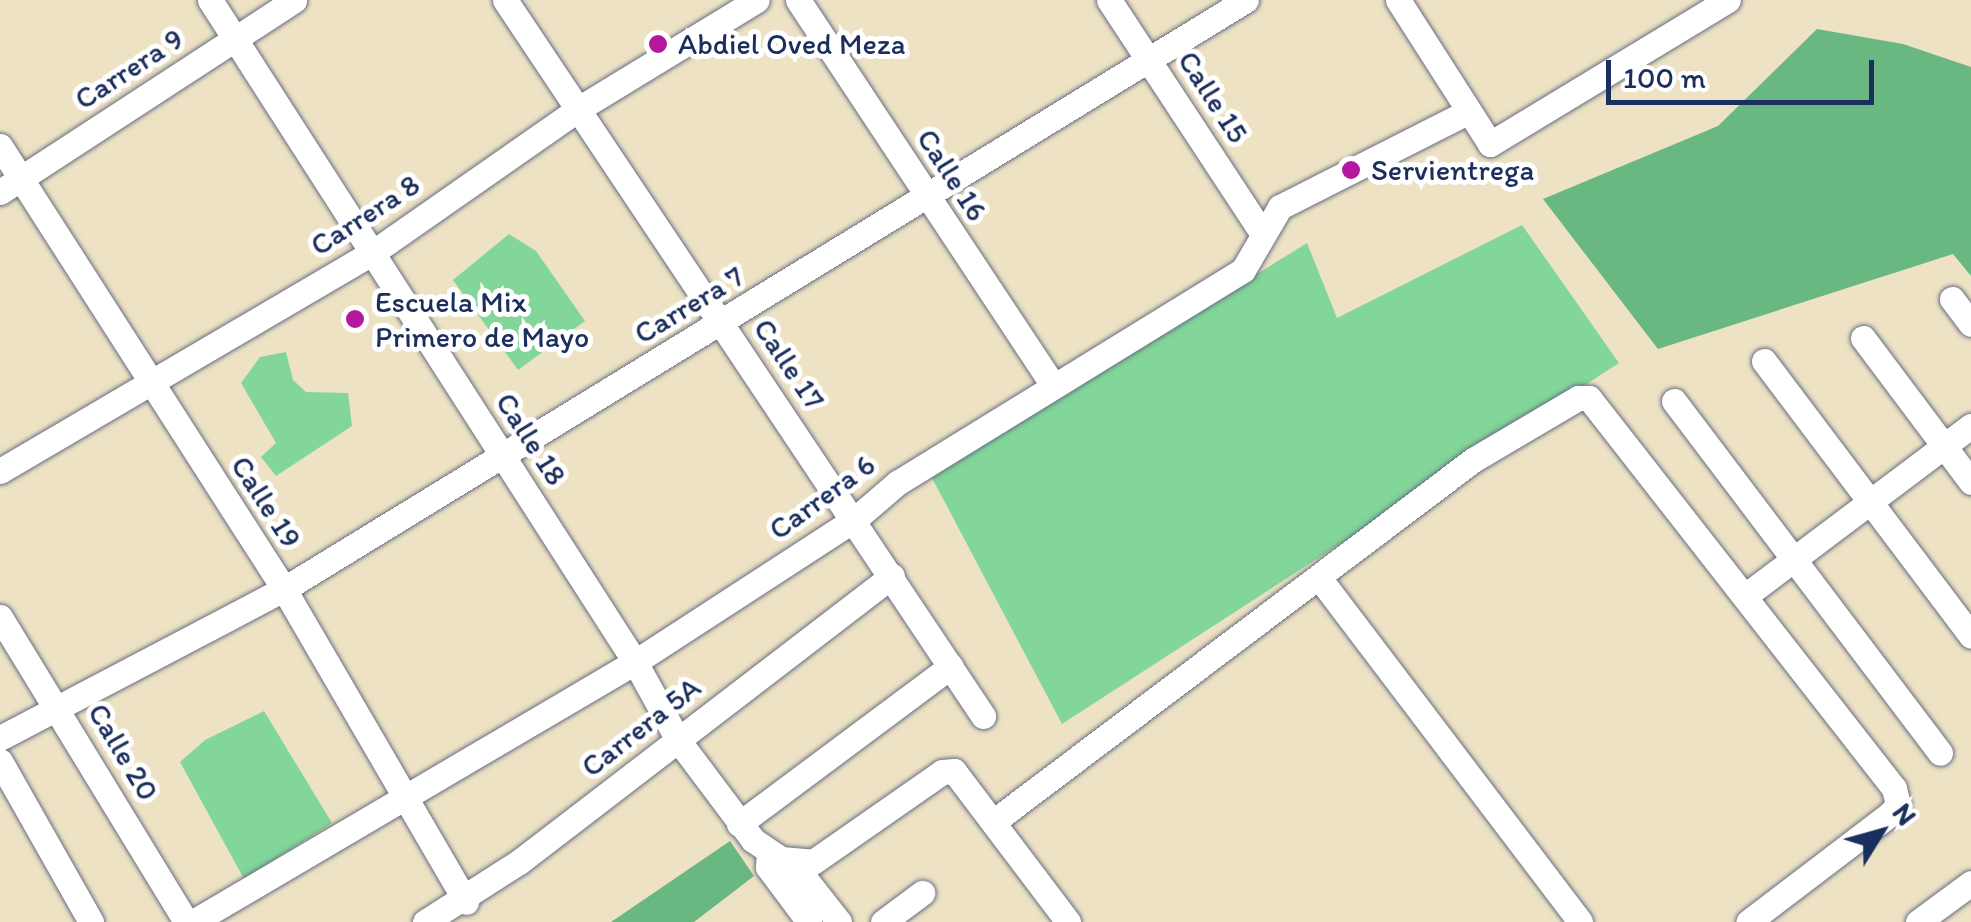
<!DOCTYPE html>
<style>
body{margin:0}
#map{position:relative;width:1971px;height:922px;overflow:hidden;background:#eee2c4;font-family:Itim,sans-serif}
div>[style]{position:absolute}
.green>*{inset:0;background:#82d699}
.forest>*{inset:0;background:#69b781}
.roads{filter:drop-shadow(0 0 2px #656e82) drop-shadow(0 0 2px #656e82)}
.minor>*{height:25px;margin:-12.5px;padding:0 12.5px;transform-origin:12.5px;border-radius:12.5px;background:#fff}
.dots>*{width:28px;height:28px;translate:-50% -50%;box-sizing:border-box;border:5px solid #fff;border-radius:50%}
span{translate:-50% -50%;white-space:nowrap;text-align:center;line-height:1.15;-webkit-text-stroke:10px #fff;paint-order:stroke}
.poi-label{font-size:30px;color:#1b2f5e}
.left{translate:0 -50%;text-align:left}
.street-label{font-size:30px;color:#1b2f5e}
.north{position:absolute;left:1831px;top:782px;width:100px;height:100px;-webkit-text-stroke:8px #fff;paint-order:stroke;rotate:53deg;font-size:28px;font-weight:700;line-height:40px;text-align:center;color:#1b2f5e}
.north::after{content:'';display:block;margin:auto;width:35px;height:45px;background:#1b2f5e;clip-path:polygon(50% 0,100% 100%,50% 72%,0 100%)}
.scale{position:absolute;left:1606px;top:60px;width:268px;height:45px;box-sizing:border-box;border:5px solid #1b2f5e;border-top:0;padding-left:12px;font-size:30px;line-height:35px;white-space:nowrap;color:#1b2f5e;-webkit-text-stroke:8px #fff;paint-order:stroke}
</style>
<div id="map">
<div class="green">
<i style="clip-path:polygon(1522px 225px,1619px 363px,1062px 724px,931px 476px,1307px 243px,1337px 318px)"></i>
<i style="clip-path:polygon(509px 234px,536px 251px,585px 321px,518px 370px,453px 280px)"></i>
<i style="clip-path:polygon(286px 352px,293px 380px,306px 392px,348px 393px,352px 426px,276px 476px,261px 457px,276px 443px,241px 383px,260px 357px)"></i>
<i style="clip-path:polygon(264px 711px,332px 823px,244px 879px,180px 762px,205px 740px)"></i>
</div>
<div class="forest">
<i style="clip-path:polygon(1817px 29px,1903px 44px,1971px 67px,1971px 276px,1953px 254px,1658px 349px,1543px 199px,1718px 126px)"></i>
<i style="clip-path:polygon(730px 841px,754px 876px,694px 922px,611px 922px)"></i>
</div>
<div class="roads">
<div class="minor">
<i style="left:210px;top:0;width:787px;rotate:57.3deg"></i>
<i style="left:635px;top:662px;width:89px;rotate:61.1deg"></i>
<i style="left:678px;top:740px;width:125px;rotate:53.1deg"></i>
<i style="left:753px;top:840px;width:34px;rotate:34deg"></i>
<i style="left:781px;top:859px;width:32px;rotate:5deg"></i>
<i style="left:813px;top:862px;width:157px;rotate:-34.9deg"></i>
<i style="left:942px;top:772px;width:12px;rotate:-5deg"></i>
<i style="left:954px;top:771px;width:189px;rotate:52.9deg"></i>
<i style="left:505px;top:0;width:861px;rotate:56.27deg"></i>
<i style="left:798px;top:0;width:462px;rotate:56.5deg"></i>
<i style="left:1109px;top:0;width:277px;rotate:56.7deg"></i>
<i style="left:1398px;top:0;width:171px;rotate:57.4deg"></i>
<i style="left:1490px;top:144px;width:278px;rotate:-31.2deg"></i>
<i style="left:0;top:146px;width:526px;rotate:57.34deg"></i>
<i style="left:284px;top:589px;width:362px;rotate:59.8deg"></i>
<i style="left:0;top:192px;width:351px;rotate:-33.1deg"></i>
<i style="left:1952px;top:299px;width:31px;rotate:53deg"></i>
<i style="left:1863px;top:338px;width:180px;rotate:53.1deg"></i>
<i style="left:1764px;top:361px;width:344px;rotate:53deg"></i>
<i style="left:1674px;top:401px;width:441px;rotate:52.9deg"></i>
<i style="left:0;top:471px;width:431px;rotate:-30.4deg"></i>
<i style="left:372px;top:253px;width:254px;rotate:-34.9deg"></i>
<i style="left:580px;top:108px;width:207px;rotate:-31.4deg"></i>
<i style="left:1320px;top:579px;width:430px;rotate:52.8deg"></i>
<i style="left:1745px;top:596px;width:283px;rotate:-37deg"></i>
<i style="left:0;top:617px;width:357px;rotate:58.6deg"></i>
<i style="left:0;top:738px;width:321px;rotate:-27.7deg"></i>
<i style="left:284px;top:589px;width:1128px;rotate:-31.48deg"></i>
<i style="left:0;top:761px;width:185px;rotate:60.5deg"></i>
<i style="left:993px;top:822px;width:601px;rotate:-37.02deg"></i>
<i style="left:1473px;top:460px;width:122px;rotate:-30.6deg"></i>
<i style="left:1578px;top:398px;width:11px"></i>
<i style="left:1589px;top:398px;width:495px;rotate:52deg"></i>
<i style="left:1894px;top:788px;width:17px;rotate:77deg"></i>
<i style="left:1898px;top:805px;width:12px;rotate:132deg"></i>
<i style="left:1890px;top:814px;width:178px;rotate:142.7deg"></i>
<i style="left:739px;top:824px;width:264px;rotate:-36.7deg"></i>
<i style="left:769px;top:852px;width:15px;rotate:94deg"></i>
<i style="left:768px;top:867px;width:69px;rotate:53.3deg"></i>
<i style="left:792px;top:862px;width:76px;rotate:51.9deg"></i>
<i style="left:193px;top:922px;width:513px;rotate:-30.47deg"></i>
<i style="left:635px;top:662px;width:261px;rotate:-33deg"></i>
<i style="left:854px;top:520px;width:57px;rotate:-40.7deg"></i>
<i style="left:897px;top:483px;width:406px;rotate:-31.6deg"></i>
<i style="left:1243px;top:270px;width:73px;rotate:-59.6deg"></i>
<i style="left:1280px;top:207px;width:210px;rotate:-26.9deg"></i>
<i style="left:425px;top:922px;width:112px;rotate:-32.6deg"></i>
<i style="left:519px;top:862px;width:470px;rotate:-37.5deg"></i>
<i style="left:883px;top:922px;width:49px;rotate:-36.6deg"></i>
<i style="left:1918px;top:922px;width:66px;rotate:-36.3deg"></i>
</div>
</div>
<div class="dots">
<i style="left:658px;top:44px;background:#b5179e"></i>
<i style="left:1351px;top:170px;background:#b5179e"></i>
<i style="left:355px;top:319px;background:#b5179e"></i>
</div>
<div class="poi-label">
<span class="left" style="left:678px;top:44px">Abdiel Oved Meza</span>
<span class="left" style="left:1371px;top:170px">Servientrega</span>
<span class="left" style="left:375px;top:319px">Escuela Mix<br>Primero de Mayo</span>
</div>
<div class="street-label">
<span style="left:129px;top:69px;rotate:-33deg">Carrera 9</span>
<span style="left:1213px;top:97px;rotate:57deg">Calle 15</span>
<span style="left:952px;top:175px;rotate:57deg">Calle 16</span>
<span style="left:365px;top:215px;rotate:-33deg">Carrera 8</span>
<span style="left:689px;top:305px;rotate:-31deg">Carrera 7</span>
<span style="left:789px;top:364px;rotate:56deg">Calle 17</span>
<span style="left:531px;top:439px;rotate:57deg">Calle 18</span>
<span style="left:822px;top:497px;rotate:-36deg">Carrera 6</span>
<span style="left:266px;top:502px;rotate:57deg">Calle 19</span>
<span style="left:641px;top:727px;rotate:-38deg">Carrera 5A</span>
<span style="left:123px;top:752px;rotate:59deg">Calle 20</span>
</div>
<div class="north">N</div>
<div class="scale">100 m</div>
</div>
